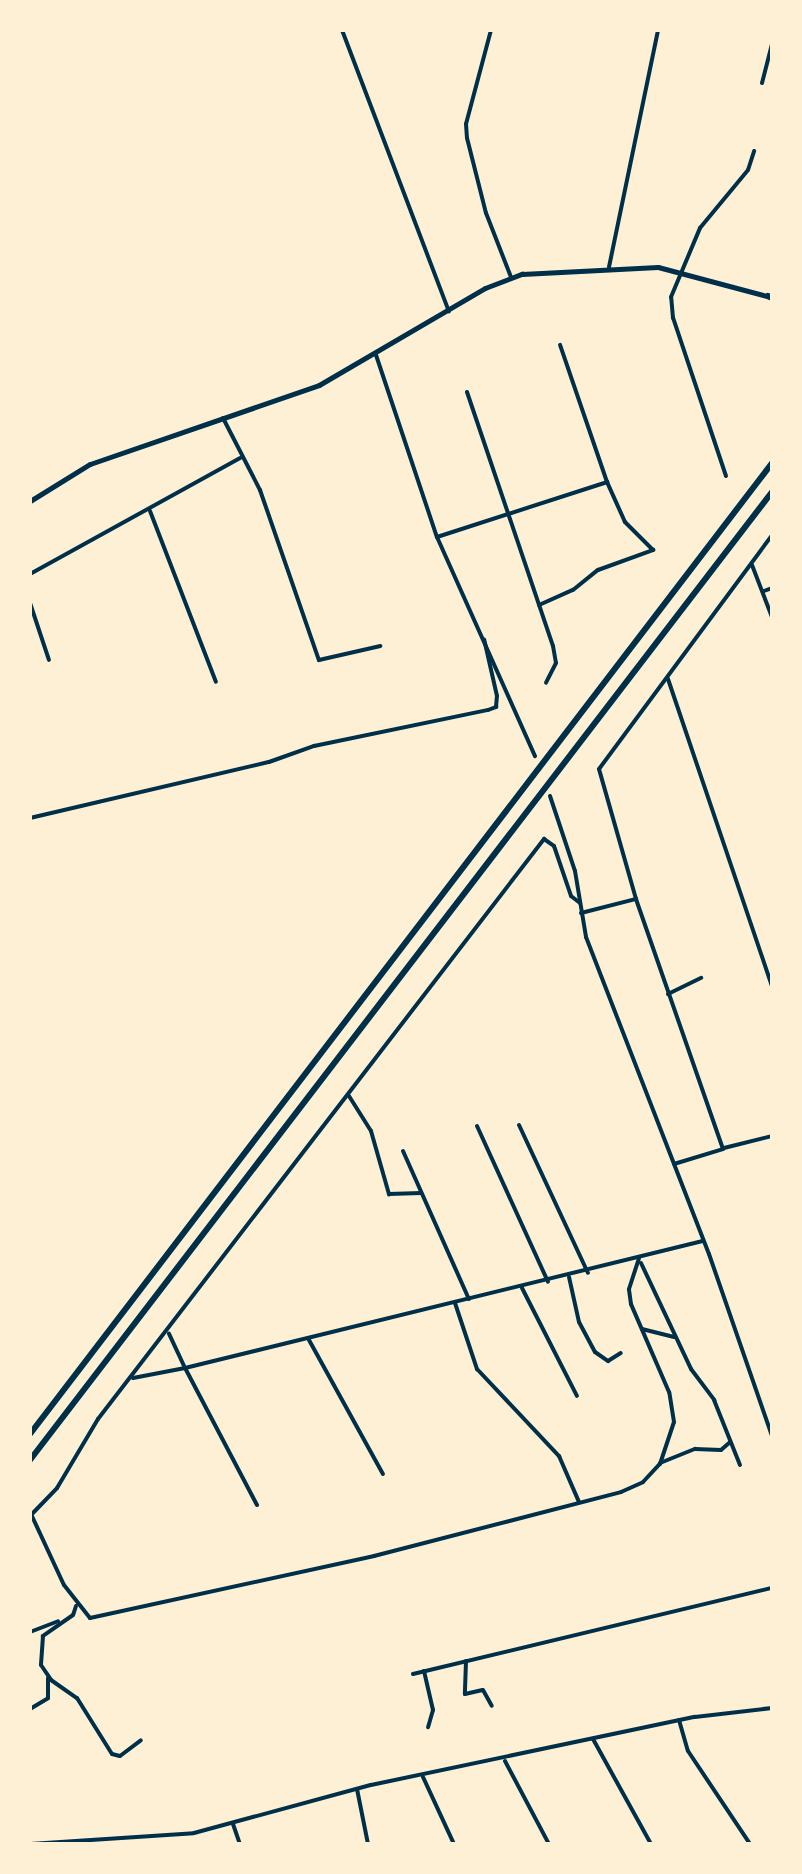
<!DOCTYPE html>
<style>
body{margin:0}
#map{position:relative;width:802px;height:1874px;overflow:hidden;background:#fdf0d5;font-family:"IBM Plex Sans",sans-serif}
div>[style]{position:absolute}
.minor>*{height:4px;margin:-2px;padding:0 2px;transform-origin:2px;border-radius:2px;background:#003049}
.tertiary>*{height:4px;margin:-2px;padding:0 2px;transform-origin:2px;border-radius:2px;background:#003049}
.secondary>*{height:5px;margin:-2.5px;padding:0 2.5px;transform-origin:2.5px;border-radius:2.5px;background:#003049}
.trunk>*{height:6px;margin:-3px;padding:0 3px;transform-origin:3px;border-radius:3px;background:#003049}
span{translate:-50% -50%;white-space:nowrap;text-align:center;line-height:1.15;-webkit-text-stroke:7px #fdf0d5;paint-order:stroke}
.frame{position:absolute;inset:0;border:32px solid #fdf0d5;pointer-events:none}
</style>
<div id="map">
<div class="minor">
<i style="left:491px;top:30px;width:97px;rotate:104.9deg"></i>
<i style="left:466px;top:124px;width:14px;rotate:86deg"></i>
<i style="left:467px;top:138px;width:77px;rotate:75.8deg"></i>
<i style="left:486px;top:213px;width:69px;rotate:68.7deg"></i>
<i style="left:762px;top:83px;width:40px;rotate:-75.6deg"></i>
<i style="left:609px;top:267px;width:242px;rotate:-78.3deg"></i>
<i style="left:376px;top:355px;width:192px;rotate:71.5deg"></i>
<i style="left:437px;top:537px;width:240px;rotate:65.9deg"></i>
<i style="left:467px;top:392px;width:268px;rotate:71.3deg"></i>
<i style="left:553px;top:646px;width:17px;rotate:80deg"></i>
<i style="left:556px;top:663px;width:22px;rotate:117deg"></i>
<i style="left:223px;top:418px;width:81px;rotate:62.8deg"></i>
<i style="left:260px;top:490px;width:180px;rotate:70.9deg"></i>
<i style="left:319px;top:660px;width:63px;rotate:-12.9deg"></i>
<i style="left:726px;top:476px;width:167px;rotate:-108.5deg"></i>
<i style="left:673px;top:318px;width:21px;rotate:-95deg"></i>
<i style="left:671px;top:297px;width:75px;rotate:-67.2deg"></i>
<i style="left:700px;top:228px;width:75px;rotate:-50.4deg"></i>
<i style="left:748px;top:170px;width:20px;rotate:-72deg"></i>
<i style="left:150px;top:511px;width:183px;rotate:68.9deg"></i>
<i style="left:437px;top:537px;width:179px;rotate:-17.9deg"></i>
<i style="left:752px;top:565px;width:56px;rotate:69deg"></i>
<i style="left:30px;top:574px;width:240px;rotate:-28.9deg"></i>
<i style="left:764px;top:591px;width:9px;rotate:-21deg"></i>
<i style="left:30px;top:603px;width:60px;rotate:71.6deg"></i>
<i style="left:539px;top:605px;width:37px;rotate:-24deg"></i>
<i style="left:573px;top:590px;width:32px;rotate:-39deg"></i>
<i style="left:598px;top:570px;width:59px;rotate:-20deg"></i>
<i style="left:653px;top:550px;width:40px;rotate:-135deg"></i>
<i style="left:625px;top:522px;width:44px;rotate:-114.2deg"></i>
<i style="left:607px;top:482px;width:145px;rotate:-108.9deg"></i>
<i style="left:668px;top:679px;width:324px;rotate:71.3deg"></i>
<i style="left:550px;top:796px;width:79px;rotate:71.6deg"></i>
<i style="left:575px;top:871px;width:67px;rotate:80.5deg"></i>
<i style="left:586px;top:937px;width:340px;rotate:68.8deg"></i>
<i style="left:709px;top:1254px;width:193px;rotate:70.9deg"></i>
<i style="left:30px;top:818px;width:245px;rotate:-13.2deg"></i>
<i style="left:269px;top:762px;width:48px;rotate:-19.6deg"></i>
<i style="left:314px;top:746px;width:178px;rotate:-11.7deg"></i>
<i style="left:488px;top:710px;width:9px;rotate:-21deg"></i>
<i style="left:496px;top:707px;width:11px;rotate:-85deg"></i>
<i style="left:497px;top:696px;width:58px;rotate:-102.8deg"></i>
<i style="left:581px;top:913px;width:57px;rotate:-14.3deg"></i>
<i style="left:668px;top:994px;width:37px;rotate:-26deg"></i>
<i style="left:349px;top:1096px;width:41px;rotate:57.8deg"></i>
<i style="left:371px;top:1131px;width:66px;rotate:74.1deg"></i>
<i style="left:389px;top:1194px;width:32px;rotate:-2deg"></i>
<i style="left:519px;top:1125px;width:163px;rotate:65deg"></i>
<i style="left:477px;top:1126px;width:171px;rotate:65.5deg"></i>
<i style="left:724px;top:1148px;width:49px;rotate:-14deg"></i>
<i style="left:403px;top:1151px;width:162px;rotate:66deg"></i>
<i style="left:674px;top:1164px;width:51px;rotate:-17deg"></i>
<i style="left:723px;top:1149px;width:265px;rotate:-109.2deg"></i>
<i style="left:636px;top:899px;width:135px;rotate:-105.9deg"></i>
<i style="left:599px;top:769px;width:291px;rotate:-53.5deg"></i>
<i style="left:641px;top:1263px;width:117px;rotate:64.7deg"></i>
<i style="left:691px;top:1369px;width:39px;rotate:53deg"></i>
<i style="left:714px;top:1400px;width:70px;rotate:68.2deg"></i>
<i style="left:569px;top:1277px;width:46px;rotate:77.5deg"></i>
<i style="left:579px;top:1322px;width:34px;rotate:62deg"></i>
<i style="left:595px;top:1352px;width:16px;rotate:35deg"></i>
<i style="left:608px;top:1361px;width:15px;rotate:-32deg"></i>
<i style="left:522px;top:1288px;width:121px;rotate:63deg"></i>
<i style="left:455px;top:1303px;width:70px;rotate:71.6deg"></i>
<i style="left:477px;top:1369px;width:120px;rotate:46.7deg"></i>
<i style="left:559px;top:1456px;width:50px;rotate:66.5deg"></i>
<i style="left:642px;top:1329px;width:33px;rotate:14deg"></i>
<i style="left:309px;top:1340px;width:153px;rotate:61.1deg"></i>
<i style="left:133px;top:1378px;width:53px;rotate:-10.9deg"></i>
<i style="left:185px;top:1368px;width:38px;rotate:-115deg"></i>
<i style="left:660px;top:1463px;width:38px;rotate:-22deg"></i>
<i style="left:695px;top:1449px;width:26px;rotate:2deg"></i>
<i style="left:721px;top:1450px;width:11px;rotate:-41deg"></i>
<i style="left:257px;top:1505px;width:155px;rotate:-117.7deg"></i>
<i style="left:185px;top:1368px;width:533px;rotate:-13.78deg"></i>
<i style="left:31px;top:1514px;width:78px;rotate:65.1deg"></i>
<i style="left:64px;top:1585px;width:42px;rotate:51.8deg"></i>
<i style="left:90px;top:1618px;width:291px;rotate:-12.3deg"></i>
<i style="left:374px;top:1556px;width:255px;rotate:-14.5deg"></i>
<i style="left:621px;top:1492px;width:24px;rotate:-24deg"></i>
<i style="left:643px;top:1482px;width:25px;rotate:-47deg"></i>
<i style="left:660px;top:1464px;width:44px;rotate:-71.6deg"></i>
<i style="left:674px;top:1422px;width:30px;rotate:-99deg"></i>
<i style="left:669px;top:1392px;width:96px;rotate:-113.4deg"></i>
<i style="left:631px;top:1304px;width:15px;rotate:-98deg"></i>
<i style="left:629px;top:1289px;width:32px;rotate:-72deg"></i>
<i style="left:32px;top:1514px;width:36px;rotate:-46deg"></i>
<i style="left:57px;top:1488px;width:80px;rotate:-59.3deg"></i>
<i style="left:98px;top:1419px;width:732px;rotate:-52.44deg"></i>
<i style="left:544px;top:839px;width:12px;rotate:35deg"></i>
<i style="left:554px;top:846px;width:53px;rotate:71.2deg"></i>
<i style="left:571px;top:896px;width:11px;rotate:38deg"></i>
<i style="left:772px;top:1541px;width:8px;rotate:90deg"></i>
<i style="left:76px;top:1606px;width:9px;rotate:108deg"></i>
<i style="left:73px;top:1615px;width:37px;rotate:145deg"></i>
<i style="left:43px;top:1636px;width:29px;rotate:94deg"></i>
<i style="left:41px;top:1665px;width:18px;rotate:56deg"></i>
<i style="left:51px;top:1680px;width:32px;rotate:35deg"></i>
<i style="left:77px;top:1698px;width:66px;rotate:58deg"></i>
<i style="left:112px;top:1754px;width:8px;rotate:14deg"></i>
<i style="left:120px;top:1756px;width:26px;rotate:-37deg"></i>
<i style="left:30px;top:1632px;width:30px;rotate:-21deg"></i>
<i style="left:466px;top:1661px;width:33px;rotate:92deg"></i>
<i style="left:465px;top:1694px;width:18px;rotate:-13deg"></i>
<i style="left:483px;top:1690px;width:18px;rotate:61deg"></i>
<i style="left:424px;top:1671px;width:40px;rotate:77deg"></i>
<i style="left:433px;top:1710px;width:18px;rotate:106deg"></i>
<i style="left:413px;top:1674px;width:369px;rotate:-13.5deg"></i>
<i style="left:30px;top:1709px;width:21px;rotate:-31deg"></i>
<i style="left:48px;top:1698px;width:20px;rotate:-90deg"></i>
<i style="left:679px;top:1720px;width:32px;rotate:74deg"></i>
<i style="left:688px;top:1751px;width:112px;rotate:56.3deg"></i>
<i style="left:593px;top:1739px;width:120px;rotate:61.1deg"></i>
<i style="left:505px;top:1761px;width:94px;rotate:62.1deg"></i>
<i style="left:423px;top:1777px;width:74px;rotate:65.2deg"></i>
<i style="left:357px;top:1789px;width:56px;rotate:78.7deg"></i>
<i style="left:233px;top:1824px;width:21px;rotate:71deg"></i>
</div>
<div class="tertiary">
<i style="left:342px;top:30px;width:301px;rotate:69.2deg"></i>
<i style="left:30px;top:1844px;width:164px;rotate:-3.8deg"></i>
<i style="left:194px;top:1833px;width:183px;rotate:-15.2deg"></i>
<i style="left:371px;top:1785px;width:331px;rotate:-11.9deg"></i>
<i style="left:695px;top:1717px;width:78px;rotate:-6.7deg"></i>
</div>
<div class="secondary">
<i style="left:30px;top:501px;width:70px;rotate:-31.7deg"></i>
<i style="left:90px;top:464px;width:242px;rotate:-19deg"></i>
<i style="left:319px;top:385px;width:192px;rotate:-30.3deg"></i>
<i style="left:485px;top:288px;width:40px;rotate:-21deg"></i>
<i style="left:522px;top:274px;width:136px;rotate:-2.9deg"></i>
<i style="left:658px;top:267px;width:117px;rotate:14.9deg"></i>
</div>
<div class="trunk">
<i style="left:768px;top:296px;width:4px;rotate:27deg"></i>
<i style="left:30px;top:1434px;width:1222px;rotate:-52.61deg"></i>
<i style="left:30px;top:1460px;width:1220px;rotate:-52.53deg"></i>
</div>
<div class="frame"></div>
</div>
